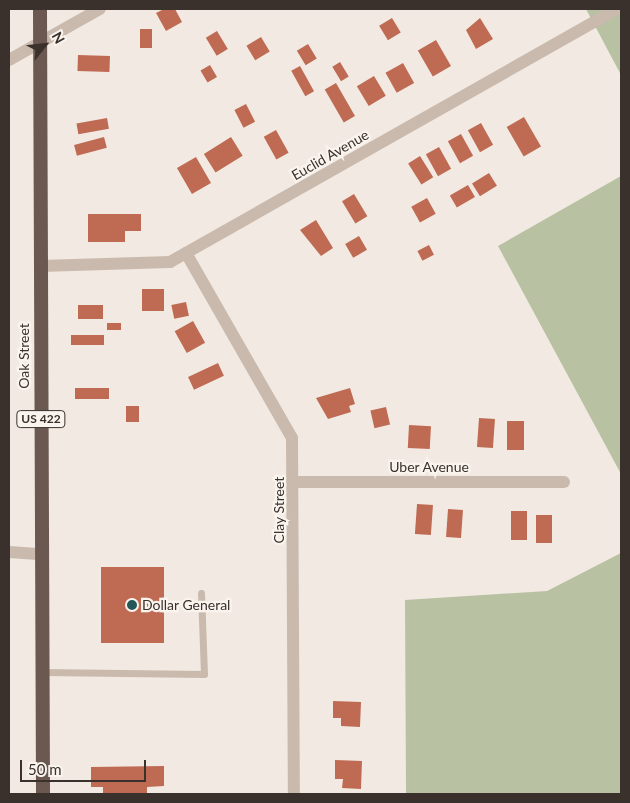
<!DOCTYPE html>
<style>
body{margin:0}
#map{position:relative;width:630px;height:803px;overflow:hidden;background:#f2eae2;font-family:Lato,sans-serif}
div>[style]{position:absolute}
.green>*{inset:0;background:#b8c1a2}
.building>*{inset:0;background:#bf6a53;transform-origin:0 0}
.service>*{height:7px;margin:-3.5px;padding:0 3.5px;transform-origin:3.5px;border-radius:3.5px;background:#cabaae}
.minor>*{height:12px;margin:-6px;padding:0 6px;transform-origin:6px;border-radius:6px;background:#cabaae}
.trunk>*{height:14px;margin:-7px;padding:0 7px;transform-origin:7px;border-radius:7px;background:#6a5851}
.dots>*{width:14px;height:14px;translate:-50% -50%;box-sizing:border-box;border:2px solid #faf4ee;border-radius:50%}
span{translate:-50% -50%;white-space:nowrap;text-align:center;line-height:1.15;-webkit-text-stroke:4.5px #faf4ee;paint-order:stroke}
.shield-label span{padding:1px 4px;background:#faf4ee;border:1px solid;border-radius:4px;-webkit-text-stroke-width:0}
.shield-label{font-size:12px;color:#3a302c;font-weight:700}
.street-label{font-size:14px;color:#3a302c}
.poi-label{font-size:14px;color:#3a302c}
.left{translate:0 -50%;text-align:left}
.frame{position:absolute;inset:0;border:10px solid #3a302c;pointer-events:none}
.north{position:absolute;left:20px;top:20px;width:50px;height:50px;-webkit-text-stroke:4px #faf4ee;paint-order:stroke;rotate:61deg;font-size:14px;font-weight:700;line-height:20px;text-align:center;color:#3a302c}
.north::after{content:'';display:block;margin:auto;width:18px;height:22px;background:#3a302c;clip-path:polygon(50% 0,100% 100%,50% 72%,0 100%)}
.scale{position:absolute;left:20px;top:760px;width:126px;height:22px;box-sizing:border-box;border:2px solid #3a302c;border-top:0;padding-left:6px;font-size:15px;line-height:18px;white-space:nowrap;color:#3a302c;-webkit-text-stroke:4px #faf4ee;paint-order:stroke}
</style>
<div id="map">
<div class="green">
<i style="clip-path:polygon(586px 9px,621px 9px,621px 75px)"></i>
<i style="clip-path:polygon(621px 176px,621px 474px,498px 246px)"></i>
<i style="clip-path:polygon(621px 553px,621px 794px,406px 794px,405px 600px,547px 591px)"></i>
</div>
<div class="building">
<i style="clip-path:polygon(164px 9px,175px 9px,182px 22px,166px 31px,156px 13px)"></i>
<i style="left:392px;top:18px;width:17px;height:15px;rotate:59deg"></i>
<i style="clip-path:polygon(480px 18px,493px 39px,476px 49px,466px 30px)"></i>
<i style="left:140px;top:29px;width:12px;height:19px"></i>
<i style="left:217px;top:31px;width:21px;height:13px;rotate:59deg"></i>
<i style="left:261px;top:37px;width:17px;height:17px;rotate:59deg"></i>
<i style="left:436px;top:40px;width:30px;height:21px;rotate:60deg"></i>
<i style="left:308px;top:44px;width:17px;height:13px;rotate:59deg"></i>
<i style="left:78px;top:55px;width:32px;height:16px;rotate:2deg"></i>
<i style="left:340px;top:62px;width:17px;height:9px;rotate:59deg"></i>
<i style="left:403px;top:63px;width:23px;height:20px;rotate:61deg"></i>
<i style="left:210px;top:65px;width:14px;height:11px;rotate:60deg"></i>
<i style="left:300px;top:66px;width:29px;height:10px;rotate:61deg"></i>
<i style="left:374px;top:76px;width:23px;height:20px;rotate:59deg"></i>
<i style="left:336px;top:83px;width:38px;height:13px;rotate:60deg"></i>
<i style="left:246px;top:104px;width:20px;height:13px;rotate:63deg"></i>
<i style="left:524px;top:117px;width:34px;height:20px;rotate:60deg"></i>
<i style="left:107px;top:118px;width:11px;height:31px;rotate:80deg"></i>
<i style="left:481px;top:123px;width:25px;height:15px;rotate:61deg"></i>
<i style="left:276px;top:130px;width:26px;height:14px;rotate:61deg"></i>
<i style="left:461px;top:134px;width:25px;height:15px;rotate:61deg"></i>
<i style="left:104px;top:137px;width:11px;height:31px;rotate:75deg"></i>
<i style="left:231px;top:137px;width:22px;height:32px;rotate:58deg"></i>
<i style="left:439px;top:147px;width:25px;height:15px;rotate:61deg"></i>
<i style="left:420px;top:156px;width:25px;height:14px;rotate:58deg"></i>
<i style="left:196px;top:157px;width:30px;height:22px;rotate:60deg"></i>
<i style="left:489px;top:173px;width:15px;height:20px;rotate:58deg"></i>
<i style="left:468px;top:185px;width:14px;height:21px;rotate:60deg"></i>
<i style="left:354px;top:194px;width:26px;height:14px;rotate:59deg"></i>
<i style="left:427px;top:198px;width:18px;height:18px;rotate:61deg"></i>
<i style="clip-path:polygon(88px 214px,141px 214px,141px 231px,125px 231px,125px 242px,88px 242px)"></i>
<i style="clip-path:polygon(316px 220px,333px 248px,321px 256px,300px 230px)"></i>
<i style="left:359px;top:236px;width:16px;height:16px;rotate:60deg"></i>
<i style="left:429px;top:245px;width:11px;height:13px;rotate:63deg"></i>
<i style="left:142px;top:289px;width:22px;height:22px"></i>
<i style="left:186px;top:302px;width:14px;height:15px;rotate:78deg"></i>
<i style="left:78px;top:305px;width:25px;height:14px"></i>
<i style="left:193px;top:321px;width:25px;height:21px;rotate:61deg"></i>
<i style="left:107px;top:323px;width:14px;height:7px"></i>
<i style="left:71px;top:335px;width:33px;height:10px"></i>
<i style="left:218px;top:363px;width:14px;height:33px;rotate:65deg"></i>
<i style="left:109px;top:388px;width:11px;height:34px;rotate:90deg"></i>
<i style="clip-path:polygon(350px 388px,355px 404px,349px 406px,351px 412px,328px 419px,316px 398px)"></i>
<i style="left:126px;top:406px;width:13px;height:16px"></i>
<i style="left:386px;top:407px;width:18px;height:16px;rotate:77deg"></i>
<i style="left:479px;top:418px;width:16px;height:29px;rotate:4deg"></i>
<i style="left:507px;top:421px;width:17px;height:29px"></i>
<i style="left:409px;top:425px;width:22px;height:23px;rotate:3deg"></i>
<i style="left:417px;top:504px;width:16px;height:30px;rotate:4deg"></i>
<i style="left:448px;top:509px;width:15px;height:28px;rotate:4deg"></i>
<i style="left:511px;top:511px;width:16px;height:29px"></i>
<i style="left:536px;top:515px;width:16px;height:28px"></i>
<i style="left:101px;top:567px;width:63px;height:76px"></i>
<i style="clip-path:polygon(333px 701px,361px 702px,360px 727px,341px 726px,341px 718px,333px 718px)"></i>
<i style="clip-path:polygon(335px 760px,362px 761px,361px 789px,342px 788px,343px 779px,335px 779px)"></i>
<i style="clip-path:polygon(164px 766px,164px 786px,147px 787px,147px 794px,103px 794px,103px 787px,91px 787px,91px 767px)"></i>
</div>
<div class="service">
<i style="left:42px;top:672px;width:162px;rotate:0.7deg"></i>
<i style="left:204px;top:674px;width:81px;rotate:-92.1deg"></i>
</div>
<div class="minor">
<i style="left:9px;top:60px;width:104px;rotate:-29.3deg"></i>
<i style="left:186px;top:253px;width:213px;rotate:60.2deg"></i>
<i style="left:292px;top:438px;width:356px;rotate:89.7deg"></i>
<i style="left:41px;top:266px;width:129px;rotate:-1.8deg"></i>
<i style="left:170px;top:262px;width:514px;rotate:-29.51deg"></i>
<i style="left:294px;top:482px;width:270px"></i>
<i style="left:9px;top:552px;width:32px;rotate:4deg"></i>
</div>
<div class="trunk">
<i style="left:40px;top:9px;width:785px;rotate:89.78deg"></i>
</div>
<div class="dots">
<i style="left:132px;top:605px;background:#235759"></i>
</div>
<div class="shield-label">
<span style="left:41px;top:419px">US 422</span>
</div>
<div class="street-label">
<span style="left:330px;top:155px;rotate:-30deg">Euclid Avenue</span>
<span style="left:24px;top:356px;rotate:-90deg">Oak Street</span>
<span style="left:429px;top:467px">Uber Avenue</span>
<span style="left:279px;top:510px;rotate:-90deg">Clay Street</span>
</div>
<div class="poi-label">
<span class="left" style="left:142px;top:605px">Dollar General</span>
</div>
<div class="frame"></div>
<div class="north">N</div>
<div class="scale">50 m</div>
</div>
